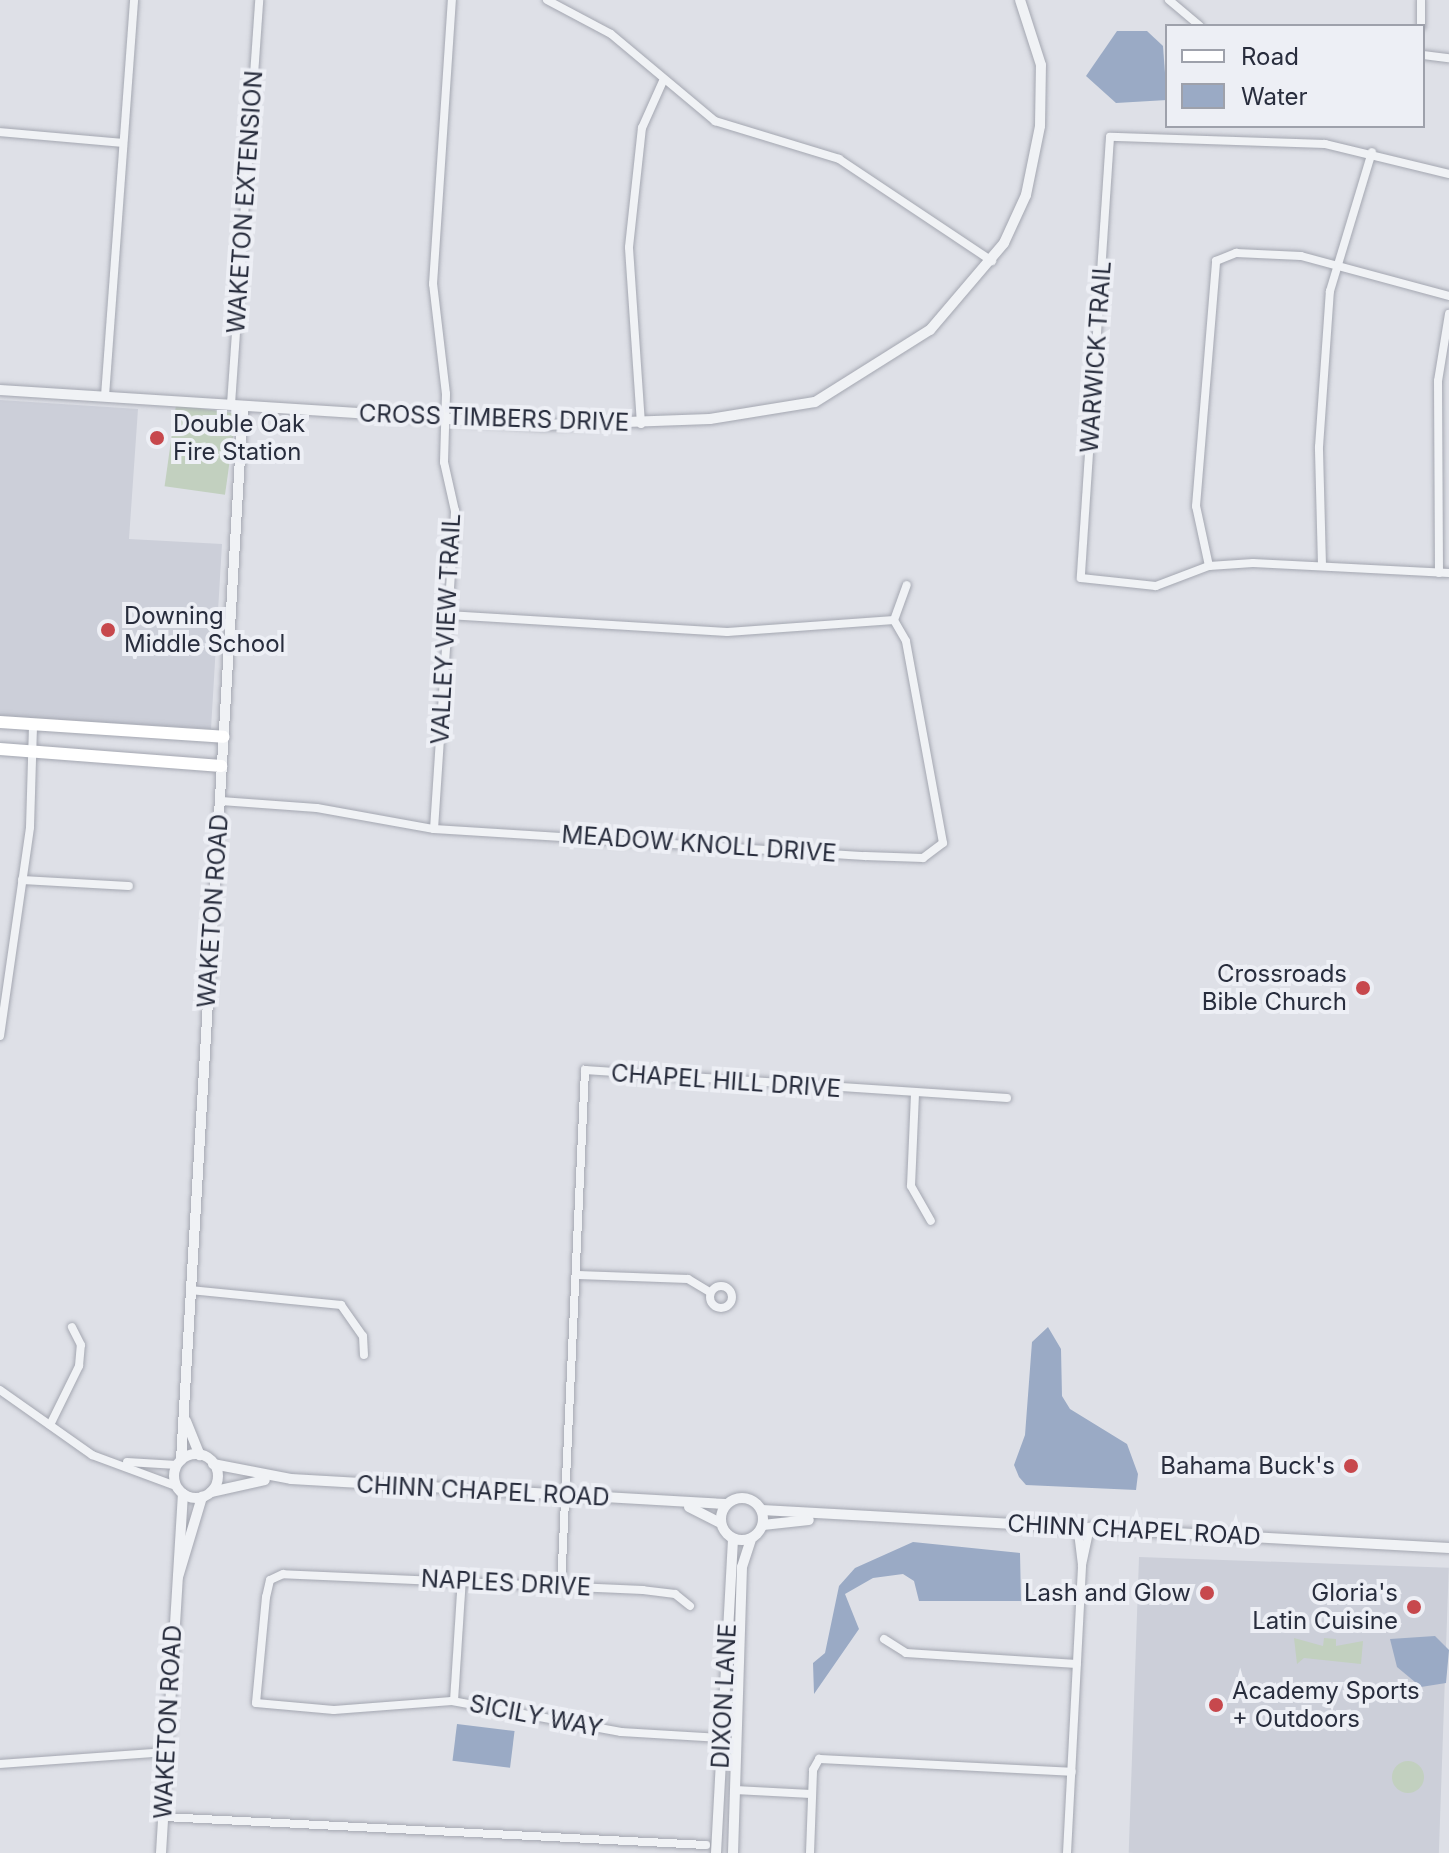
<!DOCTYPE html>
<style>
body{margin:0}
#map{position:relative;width:1449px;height:1853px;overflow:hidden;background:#dee0e7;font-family:Inter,sans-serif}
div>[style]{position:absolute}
.built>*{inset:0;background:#cccfd9;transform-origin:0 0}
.green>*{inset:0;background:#c2d0bf;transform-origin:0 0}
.round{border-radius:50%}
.water>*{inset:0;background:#9aaac5;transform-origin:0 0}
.roads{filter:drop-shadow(0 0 2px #a4a7b1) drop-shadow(0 0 2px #a4a7b1)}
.minor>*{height:8px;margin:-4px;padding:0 4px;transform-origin:4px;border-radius:4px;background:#f0f2f5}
.minor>.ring{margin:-4px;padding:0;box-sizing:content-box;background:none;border:8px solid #f0f2f5;border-radius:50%}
.tertiary>*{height:10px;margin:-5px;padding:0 5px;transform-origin:5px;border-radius:5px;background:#f0f2f5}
.tertiary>.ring{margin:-5px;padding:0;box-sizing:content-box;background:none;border:10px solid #f0f2f5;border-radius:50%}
.secondary>*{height:12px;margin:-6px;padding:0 6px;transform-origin:6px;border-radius:6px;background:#fff}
.dots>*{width:22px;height:22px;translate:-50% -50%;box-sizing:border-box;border:4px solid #edeff5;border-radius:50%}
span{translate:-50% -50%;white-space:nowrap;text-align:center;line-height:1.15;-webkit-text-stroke:8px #edeff5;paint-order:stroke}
.street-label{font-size:24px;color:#282d3d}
.poi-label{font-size:24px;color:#282d3d}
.left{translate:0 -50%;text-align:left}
.right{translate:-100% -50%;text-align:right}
.legend{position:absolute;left:1165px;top:24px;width:260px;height:104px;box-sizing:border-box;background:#edeff5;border:2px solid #9ea1ab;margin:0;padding:10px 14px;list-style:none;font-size:24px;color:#282d3d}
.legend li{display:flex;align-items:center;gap:16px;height:40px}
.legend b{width:40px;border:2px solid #9ea1ab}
</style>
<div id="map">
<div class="built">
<i style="clip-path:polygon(0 400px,138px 409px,129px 539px,222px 544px,211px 729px,0 716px)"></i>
<i style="left:1139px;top:1557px;width:310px;height:296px;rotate:2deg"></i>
</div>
<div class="green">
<i style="left:176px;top:405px;width:61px;height:82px;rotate:8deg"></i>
<i style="clip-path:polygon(1294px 1638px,1323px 1646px,1324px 1638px,1336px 1639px,1336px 1646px,1363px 1641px,1361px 1664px,1304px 1658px,1297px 1664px)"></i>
<i class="round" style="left:1392px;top:1761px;width:32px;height:32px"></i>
</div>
<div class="water">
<i style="clip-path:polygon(1117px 31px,1147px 31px,1163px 46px,1167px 100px,1116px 103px,1086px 76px)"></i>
<i style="clip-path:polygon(1048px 1327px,1061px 1349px,1062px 1396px,1070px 1409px,1127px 1444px,1138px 1474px,1136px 1490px,1026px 1485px,1019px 1477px,1014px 1465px,1025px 1435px,1032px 1342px)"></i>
<i style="clip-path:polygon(913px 1542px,1020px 1553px,1021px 1601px,919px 1601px,914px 1581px,903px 1574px,873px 1578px,845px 1594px,859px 1629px,814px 1694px,813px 1663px,825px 1653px,839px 1586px,855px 1568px)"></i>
<i style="clip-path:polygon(1435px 1636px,1449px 1650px,1446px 1683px,1421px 1687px,1397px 1667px,1390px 1639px)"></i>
<i style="left:457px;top:1724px;width:58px;height:37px;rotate:7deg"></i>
</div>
<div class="roads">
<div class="minor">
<i style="left:547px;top:0;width:72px;rotate:28deg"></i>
<i style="left:611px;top:34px;width:136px;rotate:39.9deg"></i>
<i style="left:715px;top:121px;width:130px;rotate:17deg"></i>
<i style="left:839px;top:159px;width:184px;rotate:33.7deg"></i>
<i style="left:1169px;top:0;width:40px;rotate:40deg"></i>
<i style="left:1421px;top:0;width:26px;rotate:90deg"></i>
<i style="left:1423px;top:55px;width:26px;rotate:7deg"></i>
<i style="left:0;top:132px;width:123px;rotate:5.1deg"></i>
<i style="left:1449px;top:174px;width:128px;rotate:-166.4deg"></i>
<i style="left:1325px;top:144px;width:215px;rotate:-178.1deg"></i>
<i style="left:1110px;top:137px;width:442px;rotate:93.8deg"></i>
<i style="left:1081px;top:578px;width:75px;rotate:6.1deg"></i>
<i style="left:1156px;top:586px;width:57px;rotate:-20.7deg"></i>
<i style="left:1209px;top:566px;width:44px;rotate:-3.9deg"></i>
<i style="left:1253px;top:563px;width:196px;rotate:2.9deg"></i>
<i style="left:105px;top:396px;width:397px;rotate:-85.8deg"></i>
<i style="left:231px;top:404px;width:405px;rotate:-86deg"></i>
<i style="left:641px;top:424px;width:177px;rotate:-93.9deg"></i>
<i style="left:629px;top:247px;width:120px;rotate:-83.8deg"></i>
<i style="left:642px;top:128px;width:51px;rotate:-65.9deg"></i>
<i style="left:1322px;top:565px;width:118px;rotate:-91.5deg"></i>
<i style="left:1319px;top:447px;width:156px;rotate:-86deg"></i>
<i style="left:1330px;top:291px;width:145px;rotate:-73.2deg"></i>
<i style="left:1209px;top:566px;width:61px;rotate:-102.2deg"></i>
<i style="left:1196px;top:506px;width:246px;rotate:-85.3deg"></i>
<i style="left:1216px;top:261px;width:22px;rotate:-22deg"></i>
<i style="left:1236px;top:253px;width:65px;rotate:2.6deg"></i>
<i style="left:1301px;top:256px;width:153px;rotate:15.1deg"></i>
<i style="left:1439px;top:573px;width:192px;rotate:-90.3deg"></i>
<i style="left:1438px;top:381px;width:68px;rotate:-80.7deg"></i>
<i style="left:894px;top:620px;width:37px;rotate:-70deg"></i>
<i style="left:221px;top:801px;width:96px;rotate:4.2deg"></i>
<i style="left:317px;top:808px;width:119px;rotate:10.2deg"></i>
<i style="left:434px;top:829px;width:432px;rotate:3.6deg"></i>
<i style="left:865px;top:856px;width:58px;rotate:2deg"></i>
<i style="left:923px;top:858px;width:25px;rotate:-37deg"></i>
<i style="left:943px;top:843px;width:205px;rotate:-100.4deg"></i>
<i style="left:906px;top:641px;width:24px;rotate:-120deg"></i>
<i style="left:894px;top:620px;width:167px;rotate:175.9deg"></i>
<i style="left:727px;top:632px;width:280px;rotate:-176.5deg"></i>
<i style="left:434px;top:829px;width:319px;rotate:-86.2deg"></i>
<i style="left:455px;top:511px;width:50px;rotate:-102.7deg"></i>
<i style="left:444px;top:462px;width:68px;rotate:-88.3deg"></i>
<i style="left:446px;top:394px;width:111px;rotate:-96.7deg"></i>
<i style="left:433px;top:284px;width:285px;rotate:-86.2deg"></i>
<i style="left:22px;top:880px;width:107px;rotate:3.2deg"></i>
<i style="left:0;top:1036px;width:211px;rotate:-81.8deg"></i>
<i style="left:30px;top:827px;width:102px;rotate:-88.3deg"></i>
<i style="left:915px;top:1094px;width:92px;rotate:92.5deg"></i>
<i style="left:911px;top:1186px;width:40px;rotate:60.3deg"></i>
<i style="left:578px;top:1275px;width:110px;rotate:2.1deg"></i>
<i style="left:688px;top:1279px;width:26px;rotate:31deg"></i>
<i class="ring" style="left:710px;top:1286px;width:14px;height:14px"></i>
<i style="left:190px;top:1290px;width:152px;rotate:5.7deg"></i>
<i style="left:341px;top:1305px;width:38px;rotate:55deg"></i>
<i style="left:363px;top:1336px;width:19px;rotate:87deg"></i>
<i style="left:0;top:1390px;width:113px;rotate:35.2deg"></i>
<i style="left:92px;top:1455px;width:90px;rotate:20.3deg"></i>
<i style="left:50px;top:1425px;width:66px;rotate:-63.8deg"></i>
<i style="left:79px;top:1366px;width:21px;rotate:-85deg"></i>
<i style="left:81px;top:1345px;width:20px;rotate:-117deg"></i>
<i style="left:127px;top:1462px;width:50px;rotate:3.4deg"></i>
<i style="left:1082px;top:1565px;width:39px;rotate:-78deg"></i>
<i style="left:561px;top:1587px;width:518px;rotate:-87.34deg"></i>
<i style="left:585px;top:1070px;width:423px;rotate:3.8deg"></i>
<i style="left:690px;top:1606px;width:19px;rotate:-141deg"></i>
<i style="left:675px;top:1594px;width:32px;rotate:-173deg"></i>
<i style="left:643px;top:1590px;width:360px;rotate:-177.5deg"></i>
<i style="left:283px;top:1574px;width:14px;rotate:155deg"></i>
<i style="left:270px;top:1580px;width:17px;rotate:103deg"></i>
<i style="left:266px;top:1597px;width:106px;rotate:95.4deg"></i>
<i style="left:256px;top:1703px;width:78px;rotate:5.1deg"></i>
<i style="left:334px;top:1710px;width:118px;rotate:-4.4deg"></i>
<i style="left:452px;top:1701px;width:172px;rotate:10.4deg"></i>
<i style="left:621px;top:1732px;width:100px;rotate:3.4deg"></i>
<i style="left:884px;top:1639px;width:26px;rotate:32deg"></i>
<i style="left:906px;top:1653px;width:171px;rotate:3.7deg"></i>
<i style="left:454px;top:1701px;width:123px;rotate:-86.3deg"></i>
<i style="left:0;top:1764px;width:167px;rotate:-4.1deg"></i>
<i style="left:735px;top:1790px;width:76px;rotate:3deg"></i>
<i style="left:164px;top:1817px;width:543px;rotate:2.96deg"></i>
<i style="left:810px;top:1853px;width:83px;rotate:-87.9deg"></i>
<i style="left:813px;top:1770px;width:13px;rotate:-61deg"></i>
<i style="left:819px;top:1759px;width:253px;rotate:2.9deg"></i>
<i style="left:1067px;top:1853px;width:288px;rotate:-87deg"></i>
<i style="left:1082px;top:1565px;width:39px;rotate:-97deg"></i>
</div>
<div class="tertiary">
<i style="left:0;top:390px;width:544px;rotate:3.69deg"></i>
<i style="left:543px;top:425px;width:167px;rotate:-2.1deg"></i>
<i style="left:710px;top:419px;width:106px;rotate:-9.2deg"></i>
<i style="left:815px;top:402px;width:136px;rotate:-32.1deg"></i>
<i style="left:930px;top:330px;width:114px;rotate:-49.6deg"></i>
<i style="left:1004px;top:243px;width:53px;rotate:-65.4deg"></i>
<i style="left:1026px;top:195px;width:70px;rotate:-78.5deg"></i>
<i style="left:1040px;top:126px;width:61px;rotate:-89.1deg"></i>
<i style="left:1041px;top:65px;width:68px;rotate:-107.9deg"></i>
<i style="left:186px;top:1421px;width:37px;rotate:68deg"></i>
<i class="ring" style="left:174px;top:1454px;width:34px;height:34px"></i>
<i style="left:181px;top:1460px;width:1056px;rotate:-86.63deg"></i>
<i style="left:213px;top:1464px;width:79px;rotate:10.9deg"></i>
<i style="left:291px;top:1479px;width:435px;rotate:3.3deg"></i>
<i style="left:211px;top:1492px;width:55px;rotate:-12.5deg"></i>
<i class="ring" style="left:721px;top:1498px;width:32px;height:32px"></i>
<i style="left:689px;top:1507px;width:36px;rotate:27deg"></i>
<i style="left:762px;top:1510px;width:688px;rotate:3.17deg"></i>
<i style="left:763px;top:1525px;width:46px;rotate:-6.2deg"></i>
<i style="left:178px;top:1577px;width:84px;rotate:-73.3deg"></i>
<i style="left:161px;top:1853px;width:360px;rotate:-86.5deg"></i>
<i style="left:716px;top:1853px;width:314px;rotate:-86.9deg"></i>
<i style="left:733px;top:1853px;width:286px;rotate:-88.2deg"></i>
<i style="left:742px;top:1567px;width:28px;rotate:-72deg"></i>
</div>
<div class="secondary">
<i style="left:0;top:722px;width:224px;rotate:3.8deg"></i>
<i style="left:0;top:749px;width:222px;rotate:4.4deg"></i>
</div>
</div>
<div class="dots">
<i style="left:157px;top:438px;background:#c7484d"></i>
<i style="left:108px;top:630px;background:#c7484d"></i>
<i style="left:1363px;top:988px;background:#c7484d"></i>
<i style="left:1351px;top:1466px;background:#c7484d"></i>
<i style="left:1207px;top:1593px;background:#c7484d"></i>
<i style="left:1414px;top:1607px;background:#c7484d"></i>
<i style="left:1216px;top:1705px;background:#c7484d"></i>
</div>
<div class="street-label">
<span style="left:245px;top:202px;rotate:-86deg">WAKETON EXTENSION</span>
<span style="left:1096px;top:357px;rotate:-86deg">WARWICK TRAIL</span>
<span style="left:494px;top:418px;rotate:2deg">CROSS TIMBERS DRIVE</span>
<span style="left:446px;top:629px;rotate:-87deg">VALLEY VIEW TRAIL</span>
<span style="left:699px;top:844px;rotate:4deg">MEADOW KNOLL DRIVE</span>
<span style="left:213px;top:911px;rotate:-86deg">WAKETON ROAD</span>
<span style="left:726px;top:1081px;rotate:4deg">CHAPEL HILL DRIVE</span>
<span style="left:483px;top:1491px;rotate:3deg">CHINN CHAPEL ROAD</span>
<span style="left:1134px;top:1530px;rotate:3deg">CHINN CHAPEL ROAD</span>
<span style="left:506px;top:1583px;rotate:3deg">NAPLES DRIVE</span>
<span style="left:724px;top:1696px;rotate:-87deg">DIXON LANE</span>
<span style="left:536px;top:1716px;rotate:11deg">SICILY WAY</span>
<span style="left:168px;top:1722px;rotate:-87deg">WAKETON ROAD</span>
</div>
<div class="poi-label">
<span class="left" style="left:173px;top:438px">Double Oak<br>Fire Station</span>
<span class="left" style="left:124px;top:630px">Downing<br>Middle School</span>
<span class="right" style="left:1347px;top:988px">Crossroads<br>Bible Church</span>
<span class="right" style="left:1335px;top:1466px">Bahama Buck's</span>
<span class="right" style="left:1191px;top:1593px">Lash and Glow</span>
<span class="right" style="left:1398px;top:1607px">Gloria's<br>Latin Cuisine</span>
<span class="left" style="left:1232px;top:1705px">Academy Sports<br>+ Outdoors</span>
</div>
<ul class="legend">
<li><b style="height:10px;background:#fff"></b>Road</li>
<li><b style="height:22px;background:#9aaac5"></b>Water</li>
</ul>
</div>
